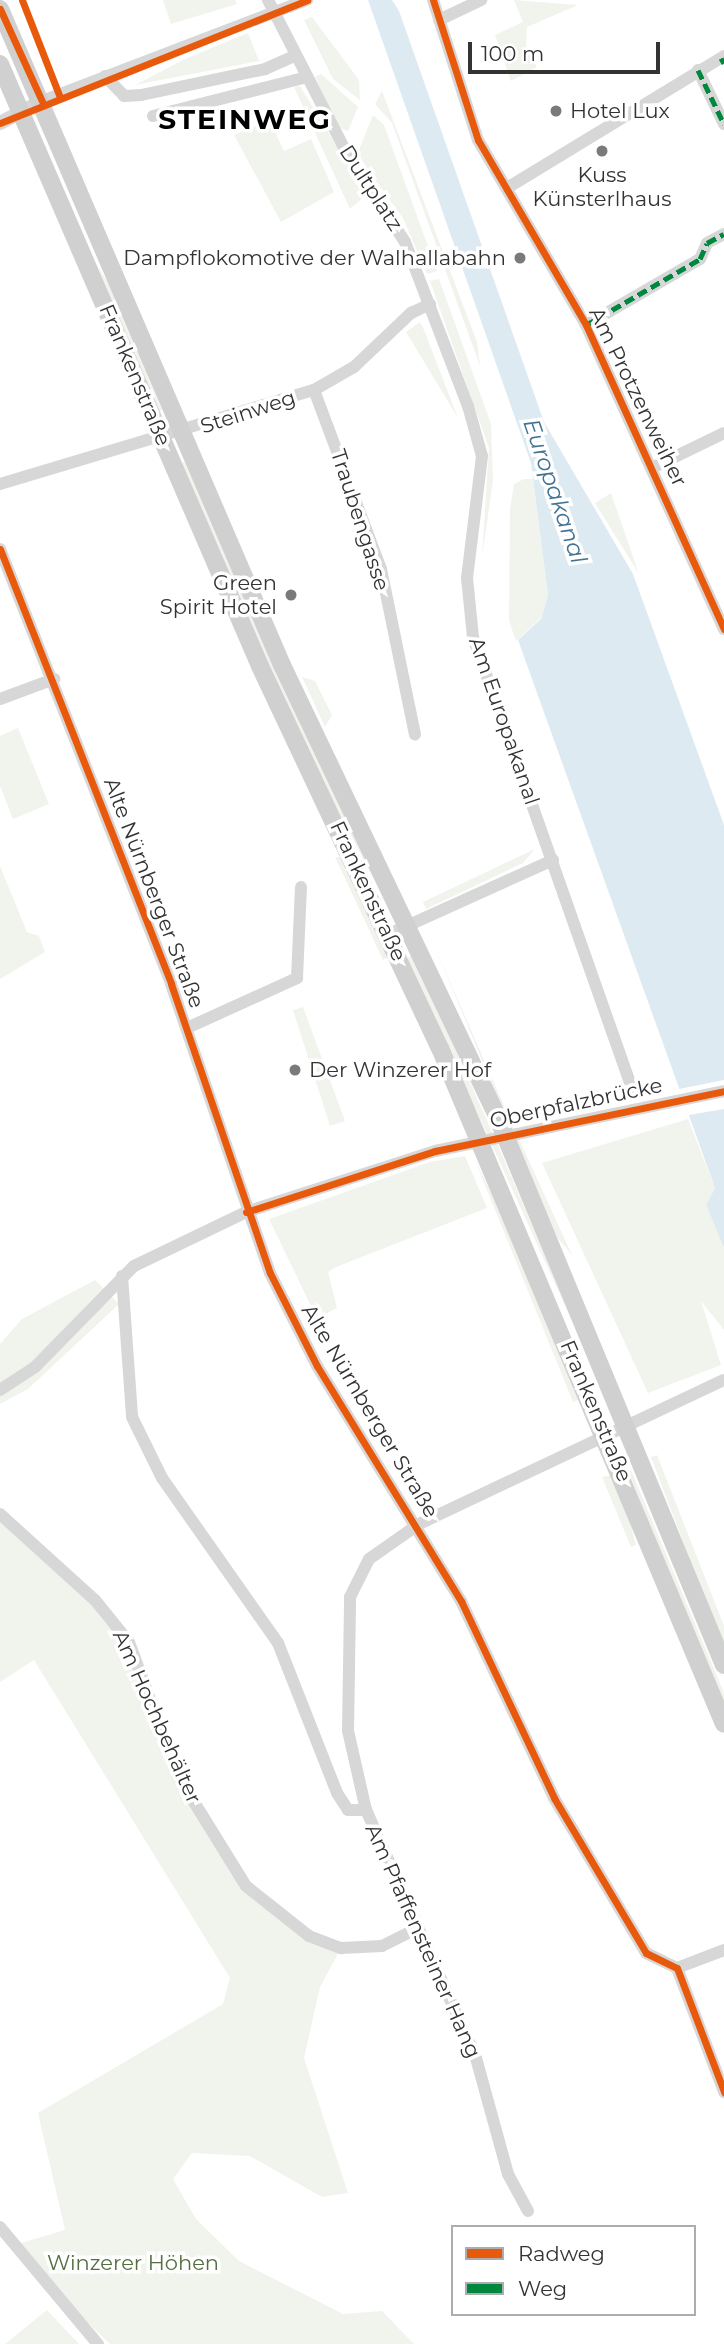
<!DOCTYPE html>
<meta charset="utf-8">
<style>
body{margin:0}
#map{position:relative;width:724px;height:2344px;overflow:hidden;background:#fff;font-family:Montserrat,sans-serif}
div>[style]{position:absolute}
.green>*{inset:0;background:#f1f4ed}
.water>*{inset:0;background:#ddeaf2}
.pier>*{inset:0;background:#fff}
.minor>*{height:12px;margin:-6px;padding:0 6px;transform-origin:6px;border-radius:6px;background:#d7d7d7}
.tertiary>*{height:14px;margin:-7px;padding:0 7px;transform-origin:7px;border-radius:7px;background:#d7d7d7}
.secondary>*{height:18px;margin:-9px;padding:0 9px;transform-origin:9px;border-radius:9px;background:#d0d0d0}
.quiet>*{height:5px;margin-top:-2.5px;transform-origin:0;background:repeating-linear-gradient(90deg,#00873e 0 10px,transparent 0 15px)}
.cycleway>*{height:7px;margin:-3.5px;padding:0 3.5px;transform-origin:3.5px;border-radius:3.5px;background:#e8590c}
.dots>*{width:19px;height:19px;translate:-50% -50%;box-sizing:border-box;border:4px solid #fff;border-radius:50%}
span{translate:-50% -50%;white-space:nowrap;text-align:center;line-height:1.15;-webkit-text-stroke:7px #fff;paint-order:stroke}
.poi-label{font-size:21px;color:#333}
.left{translate:0 -50%;text-align:left}
.right{translate:-100% -50%;text-align:right}
.street-label{font-size:21px;color:#333}
.park-label{font-size:21px;color:#546e40}
.water-label{font-size:23px;color:#417294;font-style:italic}
.district-label{font-size:28px;color:#000;font-weight:700;letter-spacing:2px}
.legend{position:absolute;left:451px;top:2225px;width:245px;height:91px;box-sizing:border-box;background:#fff;border:2px solid #adadad;margin:0;padding:9px 12px;list-style:none;font-size:21px;color:#333}
.legend li{display:flex;align-items:center;gap:14px;height:35px}
.legend b{width:35px;border:2px solid #adadad}
.scale{position:absolute;left:468px;top:42px;width:192px;height:32px;box-sizing:border-box;border:4px solid #333;border-top:0;padding-left:9px;font-size:21px;line-height:24px;white-space:nowrap;color:#333;-webkit-text-stroke:5px #fff;paint-order:stroke}
</style>
<div id="map">
<div class="green">
<i style="clip-path:polygon(163px 0,235px 0,237px 4px,171px 24px)"></i>
<i style="clip-path:polygon(514px 0,578px 5px,527px 27px,526px 49px,537px 67px,511px 81px,495px 35px,523px 22px)"></i>
<i style="clip-path:polygon(312px 17px,359px 80px,360px 100px,333px 79px,304px 20px)"></i>
<i style="clip-path:polygon(248px 33px,259px 61px,135px 85px,185px 59px)"></i>
<i style="clip-path:polygon(321px 74px,358px 107px,348px 131px,340px 128px,315px 77px)"></i>
<i style="clip-path:polygon(300px 86px,366px 195px,350px 209px,294px 87px)"></i>
<i style="clip-path:polygon(382px 91px,477px 342px,480px 366px,392px 123px,375px 104px)"></i>
<i style="clip-path:polygon(373px 115px,384px 125px,437px 271px,427px 274px,403px 218px,357px 155px)"></i>
<i style="clip-path:polygon(269px 120px,284px 151px,311px 139px,334px 192px,281px 222px,234px 135px)"></i>
<i style="clip-path:polygon(98px 267px,110px 286px,162px 410px,157px 412px)"></i>
<i style="clip-path:polygon(439px 279px,491px 424px,493px 481px,482px 557px,489px 448px,430px 281px)"></i>
<i style="clip-path:polygon(420px 322px,424px 330px,458px 418px,406px 332px)"></i>
<i style="clip-path:polygon(185px 462px,258px 631px,387px 904px,306px 750px,179px 464px)"></i>
<i style="clip-path:polygon(524px 479px,533px 479px,548px 595px,541px 618px,516px 641px,509px 621px,510px 509px,514px 484px)"></i>
<i style="clip-path:polygon(611px 493px,639px 574px,595px 503px)"></i>
<i style="clip-path:polygon(302px 677px,315px 681px,332px 715px,325px 727px)"></i>
<i style="clip-path:polygon(18px 728px,49px 804px,13px 819px,0 786px,0 736px)"></i>
<i style="clip-path:polygon(535px 849px,523px 863px,426px 909px,423px 902px)"></i>
<i style="clip-path:polygon(335px 857px,344px 858px,389px 957px,383px 960px)"></i>
<i style="clip-path:polygon(0 866px,27px 932px,39px 936px,45px 952px,0 979px)"></i>
<i style="clip-path:polygon(434px 945px,512px 1124px,572px 1255px,555px 1235px)"></i>
<i style="clip-path:polygon(413px 955px,486px 1118px,603px 1389px,407px 958px)"></i>
<i style="clip-path:polygon(303px 1007px,345px 1121px,330px 1126px,293px 1010px)"></i>
<i style="clip-path:polygon(688px 1119px,715px 1188px,706px 1205px,724px 1248px,724px 1330px,701px 1301px,721px 1365px,648px 1393px,542px 1163px)"></i>
<i style="clip-path:polygon(465px 1156px,487px 1208px,336px 1267px,328px 1272px,337px 1308px,323px 1315px,318px 1305px,312px 1308px,269px 1219px,430px 1162px)"></i>
<i style="clip-path:polygon(474px 1158px,526px 1265px,578px 1400px,573px 1402px)"></i>
<i style="clip-path:polygon(95px 1280px,119px 1304px,28px 1389px,0 1404px,0 1344px,22px 1319px)"></i>
<i style="clip-path:polygon(657px 1455px,724px 1626px,724px 1650px,651px 1457px)"></i>
<i style="clip-path:polygon(631px 1470px,724px 1693px,724px 1712px,628px 1471px)"></i>
<i style="clip-path:polygon(612px 1475px,626px 1507px,636px 1545px,631px 1547px,602px 1477px)"></i>
<i style="clip-path:polygon(0 1514px,113px 1618px,178px 1776px,216px 1843px,273px 1909px,341px 1948px,320px 1987px,304px 2058px,348px 2193px,322px 2197px,250px 2156px,192px 2153px,173px 2179px,196px 2219px,239px 2261px,343px 2314px,382px 2311px,414px 2344px,110px 2344px,61px 2297px,21px 2243px,65px 2230px,38px 2113px,223px 2004px,230px 1978px,34px 1660px,0 1682px)"></i>
<i style="clip-path:polygon(47px 2310px,79px 2344px,5px 2344px)"></i>
</div>
<div class="water">
<i style="clip-path:polygon(368px 0,392px 0,399px 11px,544px 422px,633px 574px,724px 825px,724px 1248px,706px 1205px,715px 1188px,518px 640px,541px 619px,548px 595px,531px 463px)"></i>
</div>
<div class="pier">
<i style="clip-path:polygon(724px 1080px,724px 1109px,683px 1116px,674px 1090px)"></i>
</div>
<div class="minor">
<i style="left:268px;top:0;width:169px;rotate:62.8deg"></i>
<i style="left:345px;top:150px;width:110px;rotate:56.9deg"></i>
<i style="left:405px;top:242px;width:176px;rotate:69deg"></i>
<i style="left:468px;top:406px;width:52px;rotate:74.4deg"></i>
<i style="left:482px;top:456px;width:123px;rotate:97deg"></i>
<i style="left:467px;top:578px;width:59px;rotate:84.2deg"></i>
<i style="left:473px;top:637px;width:479px;rotate:70.6deg"></i>
<i style="left:433px;top:0;width:147px;rotate:72.2deg"></i>
<i style="left:478px;top:140px;width:214px;rotate:59.7deg"></i>
<i style="left:586px;top:325px;width:334px;rotate:65.6deg"></i>
<i style="left:439px;top:20px;width:47px;rotate:-25.5deg"></i>
<i style="left:698px;top:70px;width:60px;rotate:64.3deg"></i>
<i style="left:105px;top:76px;width:28px;rotate:46deg"></i>
<i style="left:124px;top:96px;width:17px;rotate:-3deg"></i>
<i style="left:141px;top:95px;width:127px;rotate:-11.8deg"></i>
<i style="left:265px;top:69px;width:34px;rotate:-24deg"></i>
<i style="left:42px;top:101px;width:284px;rotate:-20.9deg"></i>
<i style="left:153px;top:116px;width:159px;rotate:-14.2deg"></i>
<i style="left:507px;top:188px;width:254px;rotate:-31.3deg"></i>
<i style="left:586px;top:325px;width:132px;rotate:-30.1deg"></i>
<i style="left:700px;top:259px;width:17px;rotate:-66deg"></i>
<i style="left:707px;top:243px;width:19px;rotate:-28deg"></i>
<i style="left:314px;top:390px;width:191px;rotate:69.5deg"></i>
<i style="left:381px;top:569px;width:169px;rotate:78.4deg"></i>
<i style="left:654px;top:467px;width:78px;rotate:-25.9deg"></i>
<i style="left:0;top:484px;width:328px;rotate:-16.7deg"></i>
<i style="left:314px;top:390px;width:46px;rotate:-29.9deg"></i>
<i style="left:354px;top:367px;width:79px;rotate:-43.5deg"></i>
<i style="left:411px;top:313px;width:21px;rotate:-25deg"></i>
<i style="left:0;top:549px;width:467px;rotate:68.5deg"></i>
<i style="left:171px;top:984px;width:305px;rotate:71.1deg"></i>
<i style="left:270px;top:1273px;width:104px;rotate:63.2deg"></i>
<i style="left:317px;top:1366px;width:276px;rotate:58.5deg"></i>
<i style="left:461px;top:1601px;width:218px;rotate:64.7deg"></i>
<i style="left:554px;top:1798px;width:180px;rotate:59.3deg"></i>
<i style="left:646px;top:1953px;width:34px;rotate:26deg"></i>
<i style="left:677px;top:1968px;width:133px;rotate:69.2deg"></i>
<i style="left:0;top:699px;width:58px;rotate:-20.3deg"></i>
<i style="left:389px;top:934px;width:180px;rotate:-24.3deg"></i>
<i style="left:187px;top:1028px;width:121px;rotate:-24.4deg"></i>
<i style="left:297px;top:978px;width:91px;rotate:-87.5deg"></i>
<i style="left:122px;top:1276px;width:141px;rotate:85.9deg"></i>
<i style="left:132px;top:1417px;width:68px;rotate:63.8deg"></i>
<i style="left:162px;top:1478px;width:202px;rotate:54.9deg"></i>
<i style="left:278px;top:1643px;width:161px;rotate:68.5deg"></i>
<i style="left:337px;top:1793px;width:20px;rotate:57deg"></i>
<i style="left:348px;top:1810px;width:18px"></i>
<i style="left:0;top:1390px;width:42px;rotate:-33.3deg"></i>
<i style="left:35px;top:1367px;width:141px;rotate:-45.6deg"></i>
<i style="left:134px;top:1266px;width:124px;rotate:-25.7deg"></i>
<i style="left:246px;top:1212px;width:199px;rotate:-17.9deg"></i>
<i style="left:435px;top:1151px;width:295px;rotate:-11.7deg"></i>
<i style="left:0;top:1514px;width:128px;rotate:42.2deg"></i>
<i style="left:95px;top:1600px;width:54px;rotate:51deg"></i>
<i style="left:129px;top:1642px;width:143px;rotate:69.9deg"></i>
<i style="left:178px;top:1776px;width:129px;rotate:58.3deg"></i>
<i style="left:246px;top:1886px;width:80px;rotate:38.4deg"></i>
<i style="left:309px;top:1936px;width:34px;rotate:21deg"></i>
<i style="left:341px;top:1948px;width:41px;rotate:-2.8deg"></i>
<i style="left:382px;top:1946px;width:40px;rotate:-26.6deg"></i>
<i style="left:677px;top:1968px;width:50px;rotate:-21deg"></i>
<i style="left:528px;top:2211px;width:42px;rotate:-118.4deg"></i>
<i style="left:508px;top:2174px;width:120px;rotate:-105.4deg"></i>
<i style="left:476px;top:2058px;width:271px;rotate:-113.9deg"></i>
<i style="left:366px;top:1810px;width:81px;rotate:-102.8deg"></i>
<i style="left:348px;top:1731px;width:134px;rotate:-89.1deg"></i>
<i style="left:350px;top:1597px;width:42px;rotate:-63.4deg"></i>
<i style="left:369px;top:1559px;width:61px;rotate:-35deg"></i>
<i style="left:419px;top:1524px;width:337px;rotate:-25.3deg"></i>
<i style="left:0;top:2227px;width:153px;rotate:50.1deg"></i>
</div>
<div class="tertiary">
<i style="left:0;top:123px;width:47px;rotate:-27.6deg"></i>
</div>
<div class="secondary">
<i style="left:0;top:9px;width:714px;rotate:66.74deg"></i>
<i style="left:282px;top:665px;width:500px;rotate:64.5deg"></i>
<i style="left:497px;top:1116px;width:594px;rotate:67.54deg"></i>
<i style="left:0;top:64px;width:656px;rotate:66.64deg"></i>
<i style="left:260px;top:666px;width:422px;rotate:64.8deg"></i>
<i style="left:440px;top:1048px;width:733px;rotate:67.21deg"></i>
</div>
<div class="quiet">
<i style="left:721px;top:58px;width:6px;rotate:59deg"></i>
<i style="left:698px;top:70px;width:60px;rotate:64.3deg"></i>
<i style="left:586px;top:325px;width:132px;rotate:-30.1deg"></i>
<i style="left:700px;top:259px;width:17px;rotate:-66deg"></i>
<i style="left:707px;top:243px;width:19px;rotate:-28deg"></i>
</div>
<div class="cycleway">
<i style="left:22px;top:0;width:102px;rotate:68.7deg"></i>
<i style="left:433px;top:0;width:147px;rotate:72.2deg"></i>
<i style="left:478px;top:140px;width:214px;rotate:59.7deg"></i>
<i style="left:586px;top:325px;width:334px;rotate:65.6deg"></i>
<i style="left:0;top:9px;width:101px;rotate:65.5deg"></i>
<i style="left:0;top:123px;width:331px;rotate:-21.8deg"></i>
<i style="left:0;top:549px;width:467px;rotate:68.5deg"></i>
<i style="left:171px;top:984px;width:305px;rotate:71.1deg"></i>
<i style="left:270px;top:1273px;width:104px;rotate:63.2deg"></i>
<i style="left:317px;top:1366px;width:276px;rotate:58.5deg"></i>
<i style="left:461px;top:1601px;width:218px;rotate:64.7deg"></i>
<i style="left:554px;top:1798px;width:180px;rotate:59.3deg"></i>
<i style="left:646px;top:1953px;width:34px;rotate:26deg"></i>
<i style="left:677px;top:1968px;width:133px;rotate:69.2deg"></i>
<i style="left:246px;top:1212px;width:199px;rotate:-17.9deg"></i>
<i style="left:435px;top:1151px;width:295px;rotate:-11.7deg"></i>
</div>
<div class="dots">
<i style="left:556px;top:111px;background:#7a7a7a"></i>
<i style="left:602px;top:151px;background:#7a7a7a"></i>
<i style="left:520px;top:258px;background:#7a7a7a"></i>
<i style="left:291px;top:595px;background:#7a7a7a"></i>
<i style="left:295px;top:1070px;background:#7a7a7a"></i>
</div>
<div class="poi-label">
<span class="left" style="left:570px;top:111px">Hotel Lux</span>
<span style="left:602px;top:187px">Kuss<br>Künsterlhaus</span>
<span class="right" style="left:506px;top:258px">Dampflokomotive der Walhallabahn</span>
<span class="right" style="left:277px;top:595px">Green<br>Spirit Hotel</span>
<span class="left" style="left:309px;top:1070px">Der Winzerer Hof</span>
</div>
<div class="street-label">
<span style="left:371px;top:188px;rotate:57deg">Dultplatz</span>
<span style="left:135px;top:375px;rotate:67deg">Frankenstraße</span>
<span style="left:638px;top:397px;rotate:64deg">Am Protzenweiher</span>
<span style="left:248px;top:412px;rotate:-18deg">Steinweg</span>
<span style="left:360px;top:520px;rotate:72deg">Traubengasse</span>
<span style="left:504px;top:721px;rotate:71deg">Am Europakanal</span>
<span style="left:368px;top:891px;rotate:65deg">Frankenstraße</span>
<span style="left:154px;top:893px;rotate:69deg">Alte Nürnberger Straße</span>
<span style="left:576px;top:1103px;rotate:-12deg">Oberpfalzbrücke</span>
<span style="left:370px;top:1411px;rotate:59deg">Alte Nürnberger Straße</span>
<span style="left:596px;top:1411px;rotate:67deg">Frankenstraße</span>
<span style="left:157px;top:1717px;rotate:66deg">Am Hochbehälter</span>
<span style="left:423px;top:1941px;rotate:66deg">Am Pfaffensteiner Hang</span>
</div>
<div class="park-label">
<span style="left:133px;top:2263px">Winzerer Höhen</span>
</div>
<div class="water-label">
<span style="left:555px;top:491px;rotate:71deg">Europakanal</span>
</div>
<div class="district-label">
<span style="left:245px;top:119px">STEINWEG</span>
</div>
<ul class="legend">
<li><b style="height:9px;background:#e8590c"></b>Radweg</li>
<li><b style="height:9px;background:#00873e"></b>Weg</li>
</ul>
<div class="scale">100 m</div>
</div>
